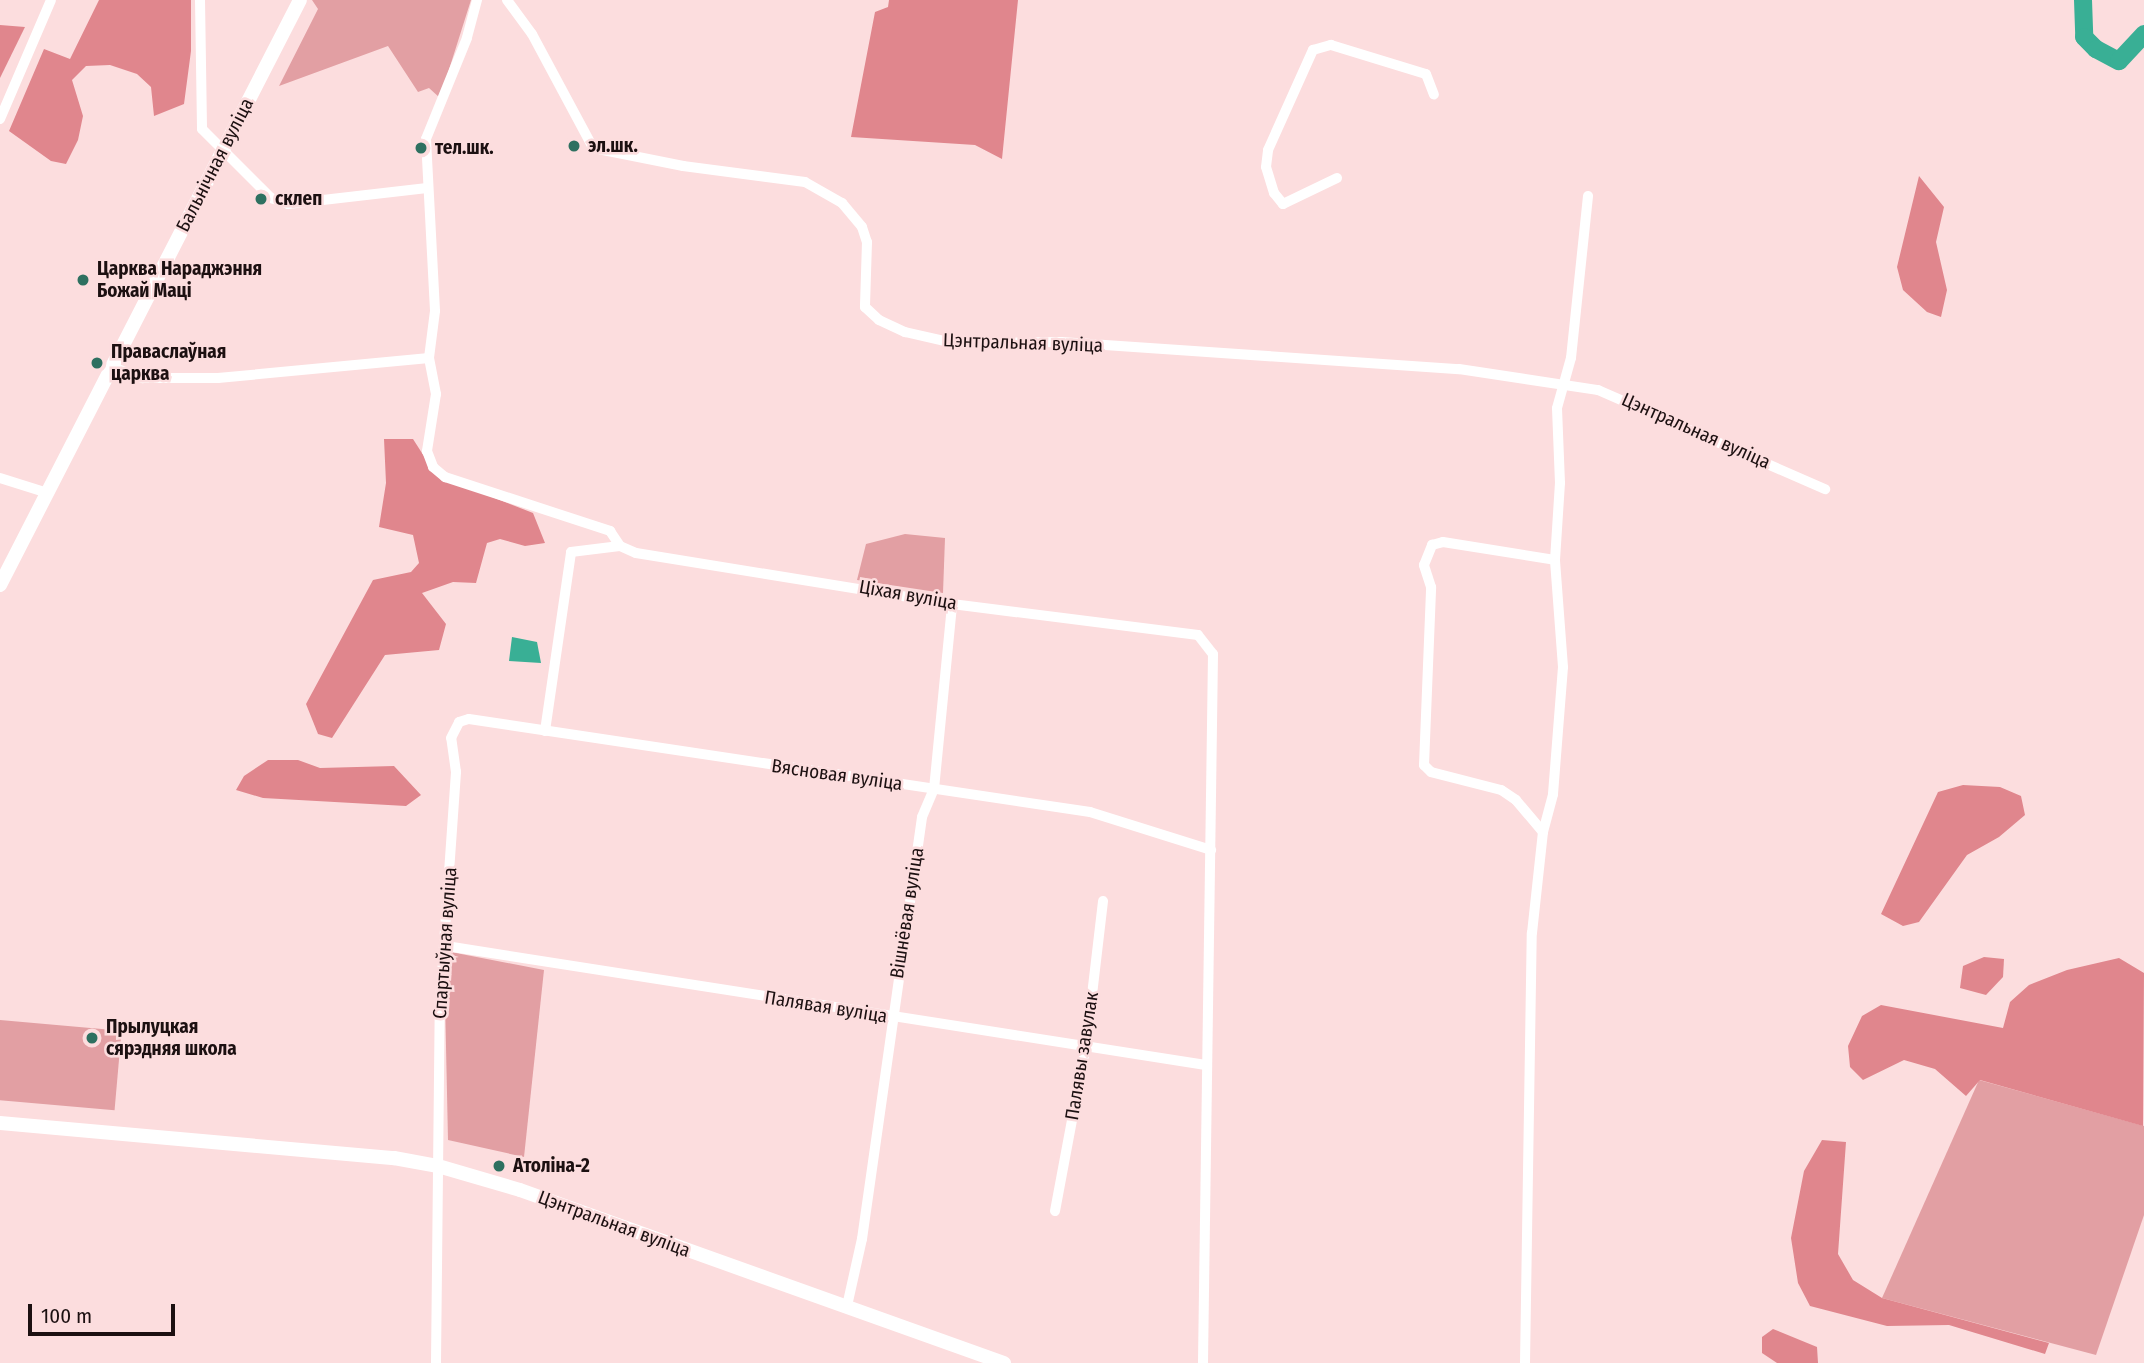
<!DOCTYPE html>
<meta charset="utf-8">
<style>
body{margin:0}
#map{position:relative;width:2144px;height:1363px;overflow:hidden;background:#fcddde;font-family:"Fira Sans Condensed",sans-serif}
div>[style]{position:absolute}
.green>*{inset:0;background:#e29fa3;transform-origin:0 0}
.forest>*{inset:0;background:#e0868d}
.water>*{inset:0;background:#39af95}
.river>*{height:18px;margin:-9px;padding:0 9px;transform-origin:9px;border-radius:9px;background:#39af95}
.street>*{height:10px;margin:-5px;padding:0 5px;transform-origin:5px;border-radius:5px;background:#fff}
.secondary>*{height:14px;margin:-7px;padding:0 7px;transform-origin:7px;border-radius:7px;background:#fff}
.dots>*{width:19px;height:19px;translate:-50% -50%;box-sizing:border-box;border:4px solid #fcddde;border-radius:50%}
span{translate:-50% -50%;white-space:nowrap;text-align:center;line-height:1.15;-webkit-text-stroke:5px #fcddde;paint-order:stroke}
.poi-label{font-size:19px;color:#1c1011;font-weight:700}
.left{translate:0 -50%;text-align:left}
.street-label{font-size:19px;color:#1c1011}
.scale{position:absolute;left:28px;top:1304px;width:147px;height:32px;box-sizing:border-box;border:4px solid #1c1011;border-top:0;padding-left:9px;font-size:21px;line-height:24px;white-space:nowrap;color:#1c1011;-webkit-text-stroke:5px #fcddde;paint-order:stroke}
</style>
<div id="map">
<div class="green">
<i style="clip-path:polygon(312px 0,471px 0,440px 98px,429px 88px,418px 92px,388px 46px,279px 86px,318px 9px)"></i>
<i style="clip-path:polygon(905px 534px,945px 538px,943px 593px,857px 580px,866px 544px)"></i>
<i style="clip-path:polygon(451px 952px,544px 970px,524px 1157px,448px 1140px,445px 999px)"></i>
<i style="left:0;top:1020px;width:122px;height:80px;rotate:5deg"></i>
<i style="clip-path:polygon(1979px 1080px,2144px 1126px,2144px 1215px,2096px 1355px,1882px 1298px)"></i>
</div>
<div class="forest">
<i style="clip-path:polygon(99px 0,191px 0,191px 51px,184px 104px,154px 116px,151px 87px,137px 74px,110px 65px,86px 66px,72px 80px,83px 116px,78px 140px,66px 164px,51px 161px,9px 131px,44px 49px,70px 59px)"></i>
<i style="clip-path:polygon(889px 0,1018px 0,1002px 159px,975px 145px,851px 137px,875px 12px,888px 7px)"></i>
<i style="clip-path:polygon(0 25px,25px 27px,0 78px)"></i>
<i style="clip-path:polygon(1919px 176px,1944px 207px,1936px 242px,1947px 290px,1941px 317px,1927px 312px,1903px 290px,1897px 267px)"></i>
<i style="clip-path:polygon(384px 439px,413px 439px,436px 475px,533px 513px,545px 543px,525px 546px,500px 539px,487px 543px,476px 583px,453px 582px,422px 593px,446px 624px,439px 650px,385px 655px,332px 738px,318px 734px,306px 704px,373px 580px,411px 572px,419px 563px,413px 535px,379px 527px,386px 483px)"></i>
<i style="clip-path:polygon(268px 760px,298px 760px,320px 768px,394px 766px,421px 795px,406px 806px,263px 798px,236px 790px,244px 776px)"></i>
<i style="clip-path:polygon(1963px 785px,2000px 787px,2021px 796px,2025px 815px,1999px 837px,1967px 855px,1919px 922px,1903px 926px,1881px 914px,1938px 792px)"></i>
<i style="clip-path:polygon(1984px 957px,2004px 959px,2003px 977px,1986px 995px,1960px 988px,1963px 966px)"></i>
<i style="clip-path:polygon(2119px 958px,2144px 973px,2143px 1126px,1980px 1080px,1966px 1096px,1935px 1069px,1904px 1060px,1863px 1080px,1850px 1067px,1848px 1046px,1862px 1016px,1881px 1005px,2003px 1028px,2010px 1002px,2029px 985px,2067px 970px)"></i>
<i style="clip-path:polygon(1822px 1140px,1846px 1142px,1838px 1254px,1853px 1280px,1882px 1298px,2049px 1343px,2045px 1354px,1949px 1325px,1887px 1326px,1810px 1306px,1798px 1283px,1791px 1238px,1804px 1171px)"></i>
<i style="clip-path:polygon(1773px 1329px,1817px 1347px,1818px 1363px,1777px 1363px,1762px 1353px,1762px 1337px)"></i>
</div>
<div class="water">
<i style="clip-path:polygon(512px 637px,537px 642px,541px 663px,509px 661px)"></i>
</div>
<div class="river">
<i style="left:2083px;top:0;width:37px;rotate:88deg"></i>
<i style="left:2084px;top:37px;width:17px;rotate:45deg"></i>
<i style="left:2096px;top:49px;width:26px;rotate:28deg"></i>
<i style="left:2119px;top:61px;width:37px;rotate:-47deg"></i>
</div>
<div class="street">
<i style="left:200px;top:0;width:129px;rotate:89.1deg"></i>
<i style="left:202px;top:129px;width:98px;rotate:45deg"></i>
<i style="left:271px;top:198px;width:18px;rotate:19deg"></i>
<i style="left:288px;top:204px;width:140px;rotate:-6.6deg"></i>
<i style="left:477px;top:0;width:39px;rotate:105deg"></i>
<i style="left:467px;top:38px;width:109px;rotate:112.1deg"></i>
<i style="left:426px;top:139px;width:172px;rotate:87deg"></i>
<i style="left:435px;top:311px;width:47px;rotate:97.3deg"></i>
<i style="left:429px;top:358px;width:37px;rotate:79deg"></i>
<i style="left:436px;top:394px;width:58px;rotate:99deg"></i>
<i style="left:427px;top:451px;width:17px;rotate:69deg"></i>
<i style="left:433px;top:467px;width:16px;rotate:40deg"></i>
<i style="left:445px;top:477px;width:174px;rotate:18.1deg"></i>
<i style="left:610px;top:531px;width:18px;rotate:56deg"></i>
<i style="left:507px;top:0;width:42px;rotate:53.7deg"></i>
<i style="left:532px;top:34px;width:129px;rotate:61.8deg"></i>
<i style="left:593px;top:148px;width:92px;rotate:11.3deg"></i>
<i style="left:683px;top:166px;width:123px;rotate:7.5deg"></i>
<i style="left:805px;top:182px;width:43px;rotate:29.6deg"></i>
<i style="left:842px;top:203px;width:31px;rotate:50deg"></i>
<i style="left:862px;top:227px;width:16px;rotate:72deg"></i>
<i style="left:867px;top:242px;width:65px;rotate:91.8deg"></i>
<i style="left:865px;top:307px;width:19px;rotate:43deg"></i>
<i style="left:879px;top:320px;width:29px;rotate:25deg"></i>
<i style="left:905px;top:332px;width:49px;rotate:12.9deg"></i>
<i style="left:953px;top:343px;width:108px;rotate:-0.5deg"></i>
<i style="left:1061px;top:342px;width:399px;rotate:3.9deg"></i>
<i style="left:1459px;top:369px;width:141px;rotate:8.6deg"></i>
<i style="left:1598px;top:390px;width:248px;rotate:23.6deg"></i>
<i style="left:0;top:119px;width:129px;rotate:-66.8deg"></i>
<i style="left:1337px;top:178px;width:60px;rotate:154.3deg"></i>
<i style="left:1283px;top:204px;width:14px;rotate:-129deg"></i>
<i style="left:1274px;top:193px;width:27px;rotate:-107deg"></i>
<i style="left:1266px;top:167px;width:17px;rotate:-83deg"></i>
<i style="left:1268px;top:150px;width:110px;rotate:-65.8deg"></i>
<i style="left:1313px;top:50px;width:19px;rotate:-16deg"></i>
<i style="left:1331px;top:45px;width:99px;rotate:17deg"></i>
<i style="left:1426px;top:74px;width:22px;rotate:69deg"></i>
<i style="left:112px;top:367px;width:33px;rotate:20deg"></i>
<i style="left:143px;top:378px;width:75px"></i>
<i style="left:218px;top:378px;width:212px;rotate:-5.4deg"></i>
<i style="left:0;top:478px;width:50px;rotate:17.4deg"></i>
<i style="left:620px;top:546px;width:17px;rotate:24deg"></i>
<i style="left:636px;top:553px;width:320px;rotate:9.2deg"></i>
<i style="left:952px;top:604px;width:248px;rotate:7.2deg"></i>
<i style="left:1198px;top:635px;width:24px;rotate:52deg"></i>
<i style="left:1213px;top:654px;width:709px;rotate:90.81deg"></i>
<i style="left:545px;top:731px;width:181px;rotate:-81.7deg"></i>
<i style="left:571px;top:552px;width:49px;rotate:-7deg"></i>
<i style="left:1543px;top:832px;width:42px;rotate:-130.2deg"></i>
<i style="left:1516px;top:800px;width:18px;rotate:-146deg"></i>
<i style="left:1501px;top:790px;width:72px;rotate:-165.6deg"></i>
<i style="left:1431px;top:772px;width:10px;rotate:-135deg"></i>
<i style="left:1424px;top:765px;width:178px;rotate:-87.7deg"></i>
<i style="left:1431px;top:587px;width:23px;rotate:-108deg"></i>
<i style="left:1424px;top:565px;width:22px;rotate:-68deg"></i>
<i style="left:1432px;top:545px;width:11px;rotate:-15deg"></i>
<i style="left:1443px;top:542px;width:113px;rotate:9.1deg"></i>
<i style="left:446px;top:946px;width:769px;rotate:8.9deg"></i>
<i style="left:1055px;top:1211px;width:168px;rotate:-79.4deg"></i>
<i style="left:1086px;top:1046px;width:146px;rotate:-83.3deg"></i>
<i style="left:847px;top:1306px;width:69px;rotate:-77.4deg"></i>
<i style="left:862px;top:1239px;width:426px;rotate:-81.9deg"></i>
<i style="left:922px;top:817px;width:30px;rotate:-67deg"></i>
<i style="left:934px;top:789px;width:186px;rotate:-84.4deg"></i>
<i style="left:436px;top:1363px;width:362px;rotate:-89.4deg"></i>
<i style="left:440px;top:1001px;width:230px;rotate:-86deg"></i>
<i style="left:456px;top:772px;width:34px;rotate:-98deg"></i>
<i style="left:451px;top:738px;width:18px;rotate:-63deg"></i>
<i style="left:459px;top:722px;width:10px;rotate:-17deg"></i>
<i style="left:469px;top:719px;width:628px;rotate:8.52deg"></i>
<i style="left:1090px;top:812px;width:127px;rotate:17.4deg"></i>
<i style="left:1525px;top:1363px;width:430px;rotate:-89.1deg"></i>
<i style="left:1532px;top:933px;width:102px;rotate:-83.8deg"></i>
<i style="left:1543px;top:832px;width:39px;rotate:-75deg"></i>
<i style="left:1553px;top:794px;width:127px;rotate:-85.5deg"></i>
<i style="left:1563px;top:667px;width:107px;rotate:-94.3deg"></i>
<i style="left:1555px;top:560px;width:77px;rotate:-86.3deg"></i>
<i style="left:1560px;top:483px;width:75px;rotate:-92.3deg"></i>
<i style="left:1557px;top:408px;width:52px;rotate:-74.4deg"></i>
<i style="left:1571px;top:358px;width:163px;rotate:-84deg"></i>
</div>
<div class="secondary">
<i style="left:0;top:585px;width:657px;rotate:-62.85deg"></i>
<i style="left:0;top:1123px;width:396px;rotate:5.1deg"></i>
<i style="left:394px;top:1158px;width:45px;rotate:10.3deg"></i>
<i style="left:438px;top:1166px;width:85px;rotate:16.3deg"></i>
<i style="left:520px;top:1190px;width:514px;rotate:19.67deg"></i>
</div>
<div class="dots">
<i style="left:574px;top:146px;background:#2e7060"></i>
<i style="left:421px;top:148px;background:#2e7060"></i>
<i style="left:261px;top:199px;background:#2e7060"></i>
<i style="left:83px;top:280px;background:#2e7060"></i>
<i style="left:97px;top:363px;background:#2e7060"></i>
<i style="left:92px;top:1038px;background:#2e7060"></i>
<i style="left:499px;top:1166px;background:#2e7060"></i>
</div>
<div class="poi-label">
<span class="left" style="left:588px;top:146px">эл.шк.</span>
<span class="left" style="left:435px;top:148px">тел.шк.</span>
<span class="left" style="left:275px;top:199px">склеп</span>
<span class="left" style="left:97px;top:280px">Царква Нараджэння<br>Божай Маці</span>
<span class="left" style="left:111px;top:363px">Праваслаўная<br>царква</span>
<span class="left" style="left:106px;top:1038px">Прылуцкая<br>сярэдняя школа</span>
<span class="left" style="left:513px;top:1166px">Атоліна-2</span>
</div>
<div class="street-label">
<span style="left:215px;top:165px;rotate:-63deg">Бальнічная вуліца</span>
<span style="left:1023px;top:343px;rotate:2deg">Цэнтральная вуліца</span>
<span style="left:1696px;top:431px;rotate:24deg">Цэнтральная вуліца</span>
<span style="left:908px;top:595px;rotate:10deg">Ціхая вуліца</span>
<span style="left:837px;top:775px;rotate:8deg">Вясновая вуліца</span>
<span style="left:907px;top:913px;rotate:-81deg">Вішнёвая вуліца</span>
<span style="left:445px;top:943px;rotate:-86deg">Спартыўная вуліца</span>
<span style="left:826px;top:1007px;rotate:9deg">Палявая вуліца</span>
<span style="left:1082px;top:1056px;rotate:-81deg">Палявы завулак</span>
<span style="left:614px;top:1224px;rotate:20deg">Цэнтральная вуліца</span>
</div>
<div class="scale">100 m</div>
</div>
